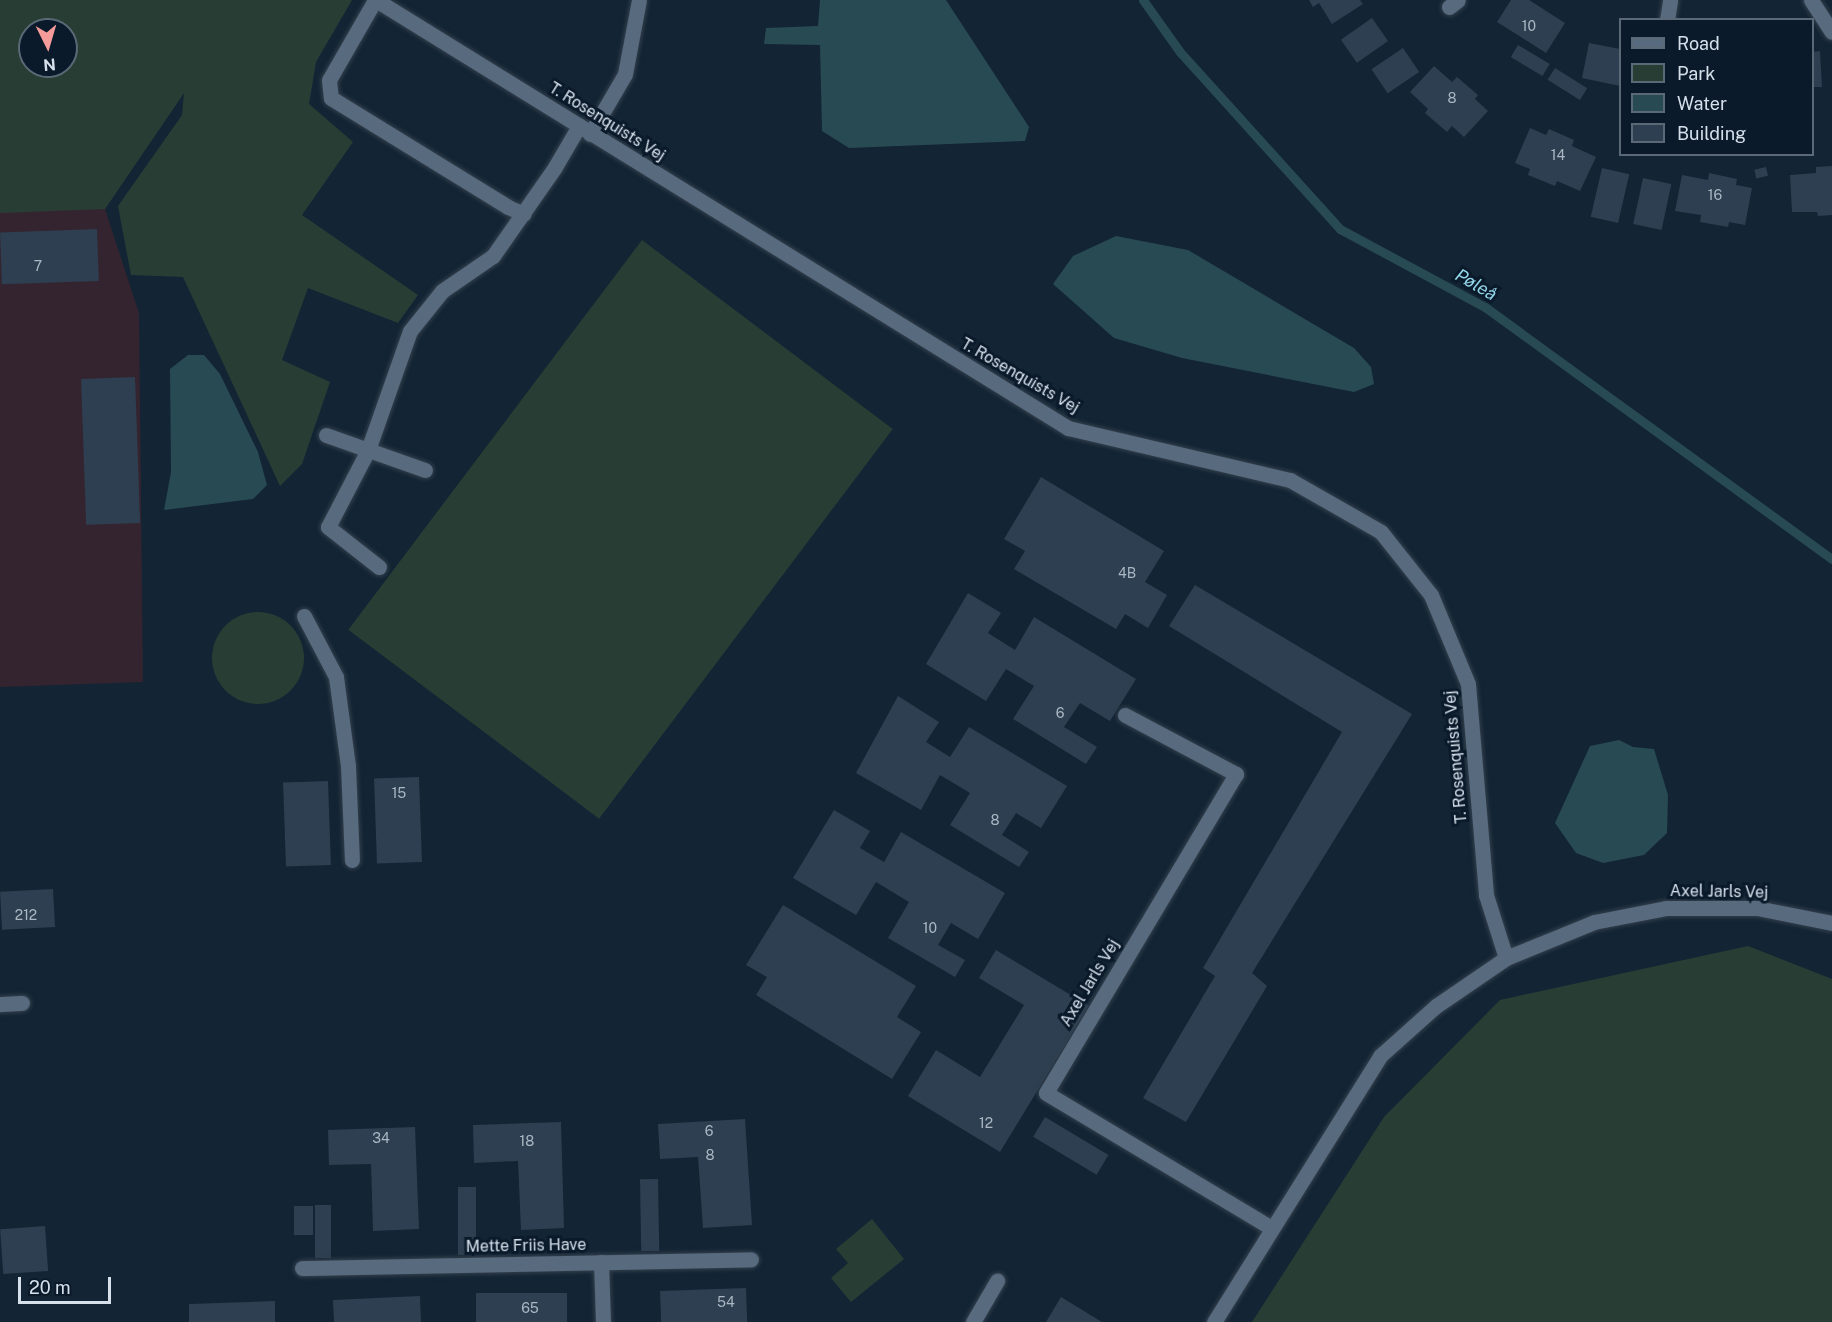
<!DOCTYPE html>
<meta charset="utf-8">
<style>
body{margin:0}
#map{position:relative;width:1832px;height:1322px;overflow:hidden;background:#132434;font-family:"Public Sans",sans-serif}
div>[style]{position:absolute}
.education>*{inset:0;background:#34242f}
.green>*{inset:0;background:#283e34;transform-origin:0 0}
.round{border-radius:50%}
.water>*{inset:0;background:#284a53}
.stream>*{height:9px;margin:-4.5px;padding:0 4.5px;transform-origin:4.5px;border-radius:4.5px;background:#284a53}
.building>*{inset:0;background:#2e3f51;transform-origin:0 0}
.roads{filter:drop-shadow(0 0 2px #34404d) drop-shadow(0 0 2px #34404d)}
.service>*{height:15px;margin:-7.5px;padding:0 7.5px;transform-origin:7.5px;border-radius:7.5px;background:#576a7e}
.minor>*{height:15px;margin:-7.5px;padding:0 7.5px;transform-origin:7.5px;border-radius:7.5px;background:#576a7e}
span{translate:-50% -50%;white-space:nowrap;text-align:center;line-height:1.15;-webkit-text-stroke:6px #0a1a2a;paint-order:stroke}
.number-label{font-size:14px;color:#abb8c4}
.number-label span{-webkit-text-stroke-width:0}
.street-label{font-size:16px;color:#d5e0eb}
.water-label{font-size:18px;color:#93d6e9;font-style:italic}
.legend{position:absolute;left:1619px;top:18px;width:195px;height:138px;box-sizing:border-box;background:#0a1a2a;border:2px solid #5b6977;margin:0;padding:8px 10px;list-style:none;font-size:18px;color:#d5e0eb}
.legend li{display:flex;align-items:center;gap:12px;height:30px}
.legend b{width:30px;border:2px solid #5b6977}
.north{position:absolute;left:18px;top:18px;width:60px;height:60px;box-sizing:border-box;background:#0a1a2a;border:2px solid #5b6977;border-radius:50%;rotate:175deg;font-size:16px;font-weight:700;line-height:24px;text-align:center;color:#d5e0eb}
.north::after{content:'';display:block;margin:auto;width:21px;height:27px;background:#f59b9a;clip-path:polygon(50% 0,100% 100%,50% 72%,0 100%)}
.scale{position:absolute;left:18px;top:1277px;width:93px;height:27px;box-sizing:border-box;border:3px solid #d5e0eb;border-top:0;padding-left:8px;font-size:18px;line-height:21px;white-space:nowrap;color:#d5e0eb;-webkit-text-stroke:4px #0a1a2a;paint-order:stroke}
</style>
<div id="map">
<div class="education">
<i style="clip-path:polygon(evenodd,0 0,218px 43px,105px 209px,139px 313px,143px 682px,0 687px,0 0,30px 30px,66px 30px,66px 66px,30px 66px,30px 30px)"></i>
</div>
<div class="green">
<i style="clip-path:polygon(evenodd,0 0,352px 0,316px 62px,309px 104px,353px 142px,302px 215px,418px 295px,398px 323px,308px 288px,282px 360px,330px 382px,302px 464px,280px 486px,183px 277px,131px 275px,118px 206px,182px 115px,184px 93px,105px 209px,0 213px,0 0,30px 30px,66px 30px,66px 66px,30px 66px,30px 30px)"></i>
<i style="left:642px;top:240px;width:314px;height:488px;rotate:37deg"></i>
<i class="round" style="left:212px;top:612px;width:92px;height:92px"></i>
<i style="clip-path:polygon(1748px 946px,1832px 979px,1832px 1322px,1252px 1322px,1384px 1117px,1500px 1000px)"></i>
<i style="clip-path:polygon(872px 1219px,904px 1259px,851px 1302px,831px 1278px,848px 1263px,836px 1249px)"></i>
</div>
<div class="water">
<i style="clip-path:polygon(820px 0,946px 0,1029px 127px,1025px 141px,849px 148px,822px 131px,820px 45px,764px 44px,766px 28px,818px 26px)"></i>
<i style="clip-path:polygon(1116px 236px,1188px 250px,1354px 348px,1371px 367px,1374px 384px,1354px 392px,1182px 358px,1114px 338px,1053px 284px,1073px 256px)"></i>
<i style="clip-path:polygon(188px 355px,204px 355px,220px 374px,258px 452px,267px 485px,253px 499px,164px 510px,171px 472px,170px 369px)"></i>
<i style="clip-path:polygon(1619px 740px,1633px 747px,1654px 749px,1668px 795px,1667px 833px,1644px 855px,1603px 863px,1576px 853px,1555px 823px,1590px 746px)"></i>
</div>
<div class="stream">
<i style="left:1143px;top:0;width:64px;rotate:54.6deg"></i>
<i style="left:1180px;top:52px;width:239px;rotate:47.9deg"></i>
<i style="left:1340px;top:229px;width:165px;rotate:28.3deg"></i>
<i style="left:1485px;top:307px;width:429px;rotate:36deg"></i>
</div>
<div class="building">
<i style="clip-path:polygon(1309px 0,1360px 0,1363px 4px,1332px 24px,1319px 3px,1313px 7px)"></i>
<i style="clip-path:polygon(1511px 0,1529px 0,1565px 23px,1546px 53px,1497px 22px)"></i>
<i style="left:1372px;top:18px;width:28px;height:38px;rotate:55deg"></i>
<i style="clip-path:polygon(1589px 43px,1620px 49px,1620px 86px,1582px 78px)"></i>
<i style="left:1518px;top:45px;width:37px;height:14px;rotate:31deg"></i>
<i style="left:1403px;top:48px;width:29px;height:38px;rotate:56deg"></i>
<i style="clip-path:polygon(1820px 51px,1822px 87px,1812px 87px,1812px 52px)"></i>
<i style="clip-path:polygon(1434px 66px,1452px 82px,1457px 77px,1478px 95px,1475px 99px,1488px 111px,1464px 137px,1452px 126px,1447px 132px,1425px 113px,1428px 109px,1410px 92px)"></i>
<i style="left:1555px;top:68px;width:38px;height:14px;rotate:32deg"></i>
<i style="clip-path:polygon(1530px 128px,1546px 135px,1549px 129px,1574px 140px,1572px 146px,1596px 157px,1580px 191px,1557px 181px,1555px 186px,1528px 175px,1530px 169px,1515px 163px)"></i>
<i style="clip-path:polygon(1832px 166px,1832px 215px,1818px 216px,1817px 212px,1792px 212px,1790px 175px,1816px 173px,1816px 167px)"></i>
<i style="left:1766px;top:167px;width:9px;height:12px;rotate:77deg"></i>
<i style="left:1602px;top:168px;width:28px;height:50px;rotate:13deg"></i>
<i style="clip-path:polygon(1709px 173px,1737px 179px,1736px 185px,1752px 188px,1745px 225px,1729px 222px,1728px 227px,1700px 222px,1701px 215px,1675px 211px,1682px 175px,1708px 180px)"></i>
<i style="left:1643px;top:178px;width:29px;height:47px;rotate:12deg"></i>
<i style="left:97px;top:229px;width:52px;height:97px;rotate:88deg"></i>
<i style="left:135px;top:377px;width:146px;height:54px;rotate:88deg"></i>
<i style="clip-path:polygon(1041px 477px,1164px 551px,1145px 582px,1167px 595px,1148px 628px,1125px 614px,1116px 629px,1014px 569px,1025px 551px,1004px 539px)"></i>
<i style="clip-path:polygon(1195px 585px,1412px 714px,1252px 973px,1267px 986px,1186px 1122px,1143px 1098px,1215px 976px,1203px 968px,1342px 732px,1169px 626px)"></i>
<i style="clip-path:polygon(968px 593px,1001px 613px,988px 633px,1015px 650px,1034px 617px,1136px 679px,1110px 721px,1080px 703px,1064px 727px,1097px 747px,1086px 764px,1013px 719px,1034px 686px,1006px 669px,986px 701px,926px 664px)"></i>
<i style="clip-path:polygon(898px 696px,939px 722px,926px 742px,950px 757px,969px 727px,1067px 786px,1041px 828px,1016px 813px,1002px 835px,1029px 852px,1019px 867px,950px 825px,970px 793px,940px 775px,921px 810px,856px 773px)"></i>
<i style="left:419px;top:777px;width:85px;height:45px;rotate:88deg"></i>
<i style="left:328px;top:781px;width:84px;height:45px;rotate:88deg"></i>
<i style="clip-path:polygon(834px 810px,870px 831px,860px 848px,884px 862px,901px 832px,1005px 893px,978px 939px,951px 923px,938px 945px,965px 960px,955px 977px,888px 938px,909px 902px,876px 882px,856px 915px,793px 878px)"></i>
<i style="left:53px;top:889px;width:38px;height:53px;rotate:87deg"></i>
<i style="clip-path:polygon(783px 905px,916px 986px,897px 1017px,921px 1032px,892px 1079px,756px 995px,767px 977px,746px 965px)"></i>
<i style="clip-path:polygon(996px 950px,1089px 1006px,1000px 1152px,908px 1096px,936px 1050px,980px 1077px,1024px 1005px,979px 978px)"></i>
<i style="left:1045px;top:1117px;width:74px;height:23px;rotate:31deg"></i>
<i style="clip-path:polygon(745px 1119px,752px 1225px,703px 1228px,698px 1157px,660px 1159px,658px 1124px)"></i>
<i style="clip-path:polygon(561px 1122px,564px 1228px,521px 1230px,518px 1161px,474px 1163px,473px 1125px)"></i>
<i style="clip-path:polygon(415px 1127px,419px 1229px,373px 1231px,371px 1164px,329px 1165px,328px 1130px)"></i>
<i style="left:658px;top:1179px;width:72px;height:18px;rotate:89deg"></i>
<i style="left:458px;top:1187px;width:18px;height:68px"></i>
<i style="left:315px;top:1205px;width:16px;height:53px"></i>
<i style="left:294px;top:1206px;width:19px;height:29px"></i>
<i style="left:45px;top:1226px;width:45px;height:45px;rotate:86deg"></i>
<i style="left:746px;top:1288px;width:34px;height:86px;rotate:88deg"></i>
<i style="left:567px;top:1293px;width:29px;height:91px;rotate:90deg"></i>
<i style="clip-path:polygon(420px 1296px,421px 1322px,334px 1322px,333px 1300px)"></i>
<i style="clip-path:polygon(1061px 1297px,1102px 1322px,1046px 1322px)"></i>
<i style="clip-path:polygon(275px 1301px,275px 1322px,189px 1322px,189px 1304px)"></i>
</div>
<div class="roads">
<div class="service">
<i style="left:375px;top:0;width:92px;rotate:119.9deg"></i>
<i style="left:329px;top:80px;width:18px;rotate:84deg"></i>
<i style="left:331px;top:98px;width:208px;rotate:31.6deg"></i>
<i style="left:508px;top:207px;width:17px;rotate:24deg"></i>
<i style="left:590px;top:134px;width:69px;rotate:-59.7deg"></i>
<i style="left:625px;top:74px;width:75px;rotate:-79.3deg"></i>
<i style="left:326px;top:435px;width:105px;rotate:19.5deg"></i>
<i style="left:379px;top:567px;width:65px;rotate:-141.9deg"></i>
<i style="left:328px;top:527px;width:87px;rotate:-62.5deg"></i>
<i style="left:368px;top:450px;width:126px;rotate:-70.6deg"></i>
<i style="left:410px;top:331px;width:51px;rotate:-51.3deg"></i>
<i style="left:442px;top:291px;width:62px;rotate:-34.5deg"></i>
<i style="left:493px;top:256px;width:108px;rotate:-55.1deg"></i>
<i style="left:555px;top:167px;width:48px;rotate:-59.7deg"></i>
<i style="left:304px;top:616px;width:69px;rotate:62.3deg"></i>
<i style="left:336px;top:677px;width:90px;rotate:82.3deg"></i>
<i style="left:348px;top:766px;width:94px;rotate:87.6deg"></i>
<i style="left:1125px;top:715px;width:126px;rotate:28deg"></i>
<i style="left:1236px;top:774px;width:371px;rotate:120.8deg"></i>
<i style="left:1046px;top:1093px;width:263px;rotate:30.9deg"></i>
</div>
<div class="minor">
<i style="left:376px;top:0;width:814px;rotate:31.74deg"></i>
<i style="left:1068px;top:428px;width:228px;rotate:13.2deg"></i>
<i style="left:1290px;top:480px;width:105px;rotate:29.7deg"></i>
<i style="left:1381px;top:532px;width:80px;rotate:51.6deg"></i>
<i style="left:1431px;top:595px;width:96px;rotate:67.4deg"></i>
<i style="left:1468px;top:684px;width:212px;rotate:85.1deg"></i>
<i style="left:1486px;top:895px;width:66px;rotate:72.4deg"></i>
<i style="left:1811px;top:0;width:38px;rotate:57deg"></i>
<i style="left:1449px;top:7px;width:11px;rotate:-38deg"></i>
<i style="left:1667px;top:20px;width:20px;rotate:-81deg"></i>
<i style="left:0;top:1004px;width:22px;rotate:-3deg"></i>
<i style="left:601px;top:1262px;width:60px;rotate:88.1deg"></i>
<i style="left:302px;top:1268px;width:449px;rotate:-1.1deg"></i>
<i style="left:973px;top:1322px;width:48px;rotate:-59.7deg"></i>
<i style="left:1214px;top:1322px;width:314px;rotate:-58deg"></i>
<i style="left:1380px;top:1056px;width:75px;rotate:-41.8deg"></i>
<i style="left:1436px;top:1006px;width:85px;rotate:-34.4deg"></i>
<i style="left:1506px;top:958px;width:95px;rotate:-22.2deg"></i>
<i style="left:1594px;top:922px;width:73px;rotate:-11deg"></i>
<i style="left:1666px;top:908px;width:91px"></i>
<i style="left:1757px;top:908px;width:76px;rotate:11.3deg"></i>
</div>
</div>
<div class="number-label">
<span style="left:1529px;top:26px">10</span>
<span style="left:1452px;top:98px">8</span>
<span style="left:1558px;top:155px">14</span>
<span style="left:1715px;top:195px">16</span>
<span style="left:38px;top:266px">7</span>
<span style="left:1127px;top:573px">4B</span>
<span style="left:1060px;top:713px">6</span>
<span style="left:399px;top:793px">15</span>
<span style="left:995px;top:820px">8</span>
<span style="left:26px;top:915px">212</span>
<span style="left:930px;top:928px">10</span>
<span style="left:986px;top:1123px">12</span>
<span style="left:709px;top:1131px">6</span>
<span style="left:381px;top:1138px">34</span>
<span style="left:527px;top:1141px">18</span>
<span style="left:710px;top:1155px">8</span>
<span style="left:726px;top:1302px">54</span>
<span style="left:530px;top:1308px">65</span>
</div>
<div class="street-label">
<span style="left:607px;top:122px;rotate:32deg">T. Rosenquists Vej</span>
<span style="left:1020px;top:376px;rotate:30deg">T. Rosenquists Vej</span>
<span style="left:1456px;top:757px;rotate:-95deg">T. Rosenquists Vej</span>
<span style="left:1719px;top:892px;rotate:1deg">Axel Jarls Vej</span>
<span style="left:1090px;top:983px;rotate:-59deg">Axel Jarls Vej</span>
<span style="left:526px;top:1246px;rotate:-1deg">Mette Friis Have</span>
</div>
<div class="water-label">
<span style="left:1476px;top:285px;rotate:30deg">Pøleå</span>
</div>
<ul class="legend">
<li><b style="height:8px;background:#576a7e"></b>Road</li>
<li><b style="height:16px;background:#283e34"></b>Park</li>
<li><b style="height:16px;background:#284a53"></b>Water</li>
<li><b style="height:16px;background:#2e3f51"></b>Building</li>
</ul>
<div class="north">N</div>
<div class="scale">20 m</div>
</div>
